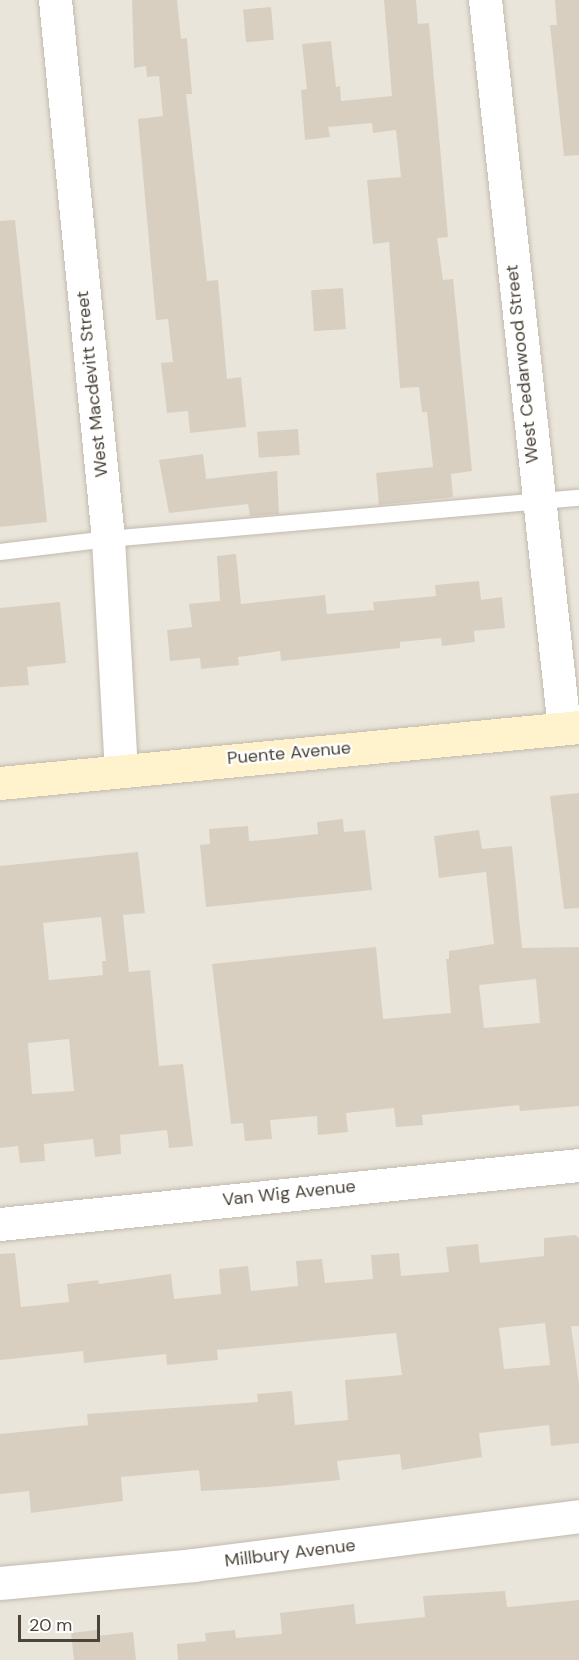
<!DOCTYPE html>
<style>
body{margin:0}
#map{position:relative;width:579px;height:1660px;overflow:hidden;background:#f6f3ec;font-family:"DM Sans",sans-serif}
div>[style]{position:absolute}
.residential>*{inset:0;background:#eae5da;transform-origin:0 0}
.building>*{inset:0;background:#d8cfc1;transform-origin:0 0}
.roads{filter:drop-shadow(0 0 2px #c2bbae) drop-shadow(0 0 2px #c2bbae)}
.service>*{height:16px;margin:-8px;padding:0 8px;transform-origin:8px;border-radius:8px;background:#fff}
.minor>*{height:33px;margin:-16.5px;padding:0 16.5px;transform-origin:16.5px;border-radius:16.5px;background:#fff}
.secondary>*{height:33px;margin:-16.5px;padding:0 16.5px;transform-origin:16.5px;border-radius:16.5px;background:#fff3cd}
span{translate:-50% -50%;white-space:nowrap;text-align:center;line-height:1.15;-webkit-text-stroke:4.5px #fff;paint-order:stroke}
.street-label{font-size:18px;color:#4b4439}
.scale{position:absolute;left:18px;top:1615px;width:82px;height:27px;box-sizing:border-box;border:3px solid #4b4439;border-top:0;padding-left:8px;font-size:18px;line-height:21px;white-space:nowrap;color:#4b4439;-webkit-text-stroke:4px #fff;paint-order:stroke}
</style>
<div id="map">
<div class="residential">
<i style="left:0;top:0;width:579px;height:730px"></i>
<i style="left:579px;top:727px;width:933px;height:582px;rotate:90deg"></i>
</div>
<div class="building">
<i style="clip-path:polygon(132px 0,177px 0,181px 39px,187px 38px,192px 94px,186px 94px,207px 281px,218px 280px,227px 379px,241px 377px,246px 427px,190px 433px,188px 411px,167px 413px,161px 363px,173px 362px,168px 319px,156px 320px,138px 119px,163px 116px,159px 76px,147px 77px,146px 66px,134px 68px)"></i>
<i style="clip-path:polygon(384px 0,416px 0,418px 24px,429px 23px,448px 237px,437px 238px,443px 280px,453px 279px,472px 471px,451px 474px,453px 497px,379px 505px,376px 473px,433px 467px,427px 412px,422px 412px,419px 387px,400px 388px,389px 242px,373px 244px,367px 180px,401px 177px,396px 130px,373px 133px,372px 123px,328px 127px,330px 137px,305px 140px,301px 90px,307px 89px,302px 44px,331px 41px,336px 87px,340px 86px,341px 101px,392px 96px)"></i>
<i style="clip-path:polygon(555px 0,579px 0,579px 155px,564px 156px,550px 25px,557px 25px)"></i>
<i style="left:271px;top:7px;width:33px;height:28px;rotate:85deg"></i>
<i style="clip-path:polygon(15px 220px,47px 522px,0 527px,0 221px)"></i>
<i style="left:343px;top:288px;width:41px;height:32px;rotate:86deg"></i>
<i style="left:298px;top:429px;width:26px;height:41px;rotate:86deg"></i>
<i style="clip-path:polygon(203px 454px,206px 479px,277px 471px,279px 514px,250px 516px,248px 504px,169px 513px,159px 460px)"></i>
<i style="clip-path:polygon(236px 554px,241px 604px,325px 595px,327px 614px,374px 610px,373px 602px,436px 596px,435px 585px,479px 581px,481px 600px,502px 597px,505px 628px,474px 631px,475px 642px,442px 646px,441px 638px,400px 642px,400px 648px,281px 661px,280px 651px,238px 657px,239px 665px,201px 669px,200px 658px,170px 661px,167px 630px,192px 627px,189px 604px,220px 601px,217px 556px)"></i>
<i style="clip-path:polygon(60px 602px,66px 663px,27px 667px,29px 685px,0 687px,0 608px)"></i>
<i style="clip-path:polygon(579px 793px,579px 908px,564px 909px,550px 796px)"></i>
<i style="clip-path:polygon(343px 819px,344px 832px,365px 830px,372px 890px,206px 907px,200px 845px,210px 844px,209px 829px,248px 826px,249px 841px,264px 840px,318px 834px,317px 822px)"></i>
<i style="clip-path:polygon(evenodd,479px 830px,482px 849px,512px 846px,522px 948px,579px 947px,579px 1106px,520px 1111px,519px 1105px,422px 1115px,423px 1125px,396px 1127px,394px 1108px,346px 1113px,348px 1132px,318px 1135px,317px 1116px,270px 1120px,272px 1139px,245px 1141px,243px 1123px,231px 1124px,212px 964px,376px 947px,383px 1019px,451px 1013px,446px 959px,449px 959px,449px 951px,494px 944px,486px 872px,439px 878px,434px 836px,479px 830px,536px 979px,540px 1023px,484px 1028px,479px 985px,536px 979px)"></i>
<i style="clip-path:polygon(evenodd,138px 852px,145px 913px,123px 915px,129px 972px,150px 970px,159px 1066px,183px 1064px,193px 1146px,169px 1148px,167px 1130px,120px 1135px,121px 1154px,95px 1157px,93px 1139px,44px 1144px,45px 1161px,20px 1163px,18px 1146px,0 1148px,0 866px,138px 852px,101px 917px,106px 961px,102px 961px,103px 975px,49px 980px,43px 923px,101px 917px,138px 852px,69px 1039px,74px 1091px,32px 1094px,28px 1043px,69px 1039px)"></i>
<i style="clip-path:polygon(evenodd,575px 1235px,579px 1238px,579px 1326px,571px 1326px,579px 1384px,579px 1443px,551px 1446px,549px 1425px,479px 1433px,482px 1457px,402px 1470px,400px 1454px,337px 1461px,340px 1480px,267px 1487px,201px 1491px,199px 1470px,121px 1477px,123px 1501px,31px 1513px,29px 1491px,0 1494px,0 1434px,88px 1425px,87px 1414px,258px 1402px,257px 1394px,292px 1391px,295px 1425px,348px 1420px,345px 1380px,402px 1375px,396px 1333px,217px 1350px,218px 1360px,167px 1365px,166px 1354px,84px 1363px,83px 1351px,0 1360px,0 1254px,15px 1253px,21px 1307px,69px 1302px,67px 1284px,98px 1280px,99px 1284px,171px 1274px,174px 1299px,221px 1294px,219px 1269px,248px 1266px,251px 1291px,298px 1286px,296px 1261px,322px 1259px,325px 1283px,373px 1279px,371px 1255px,399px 1253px,401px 1276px,449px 1272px,446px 1247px,478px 1244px,480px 1263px,544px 1256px,544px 1238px,575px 1235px,545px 1323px,550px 1365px,504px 1369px,499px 1328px,545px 1323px)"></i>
<i style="clip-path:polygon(505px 1591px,507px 1607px,579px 1600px,579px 1660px,178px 1660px,177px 1644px,206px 1641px,205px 1633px,235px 1630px,236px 1638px,282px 1634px,280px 1613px,354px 1604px,356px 1624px,425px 1617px,423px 1596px)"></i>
<i style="clip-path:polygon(97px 1630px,97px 1636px,133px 1632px,136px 1660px,74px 1660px,71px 1633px)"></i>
</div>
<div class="roads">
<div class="service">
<i style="left:0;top:552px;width:109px;rotate:-6.9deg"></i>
<i style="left:108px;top:539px;width:473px;rotate:-5deg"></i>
</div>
<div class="minor">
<i style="left:55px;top:0;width:542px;rotate:84.38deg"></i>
<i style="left:108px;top:539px;width:230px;rotate:86.8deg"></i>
<i style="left:485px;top:0;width:732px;rotate:83.81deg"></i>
<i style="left:0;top:1224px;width:582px;rotate:-5.82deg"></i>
<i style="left:0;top:1583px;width:194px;rotate:-5.3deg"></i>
<i style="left:193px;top:1565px;width:389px;rotate:-7.2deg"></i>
</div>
<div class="secondary">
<i style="left:0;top:783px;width:582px;rotate:-5.52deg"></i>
</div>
</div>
<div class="street-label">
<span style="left:522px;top:364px;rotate:-96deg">West Cedarwood Street</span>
<span style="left:92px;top:384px;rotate:-96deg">West Macdevitt Street</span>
<span style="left:289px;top:753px;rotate:-5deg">Puente Avenue</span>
<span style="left:289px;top:1193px;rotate:-6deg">Van Wig Avenue</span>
<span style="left:290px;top:1553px;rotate:-7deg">Millbury Avenue</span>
</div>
<div class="scale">20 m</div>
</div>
